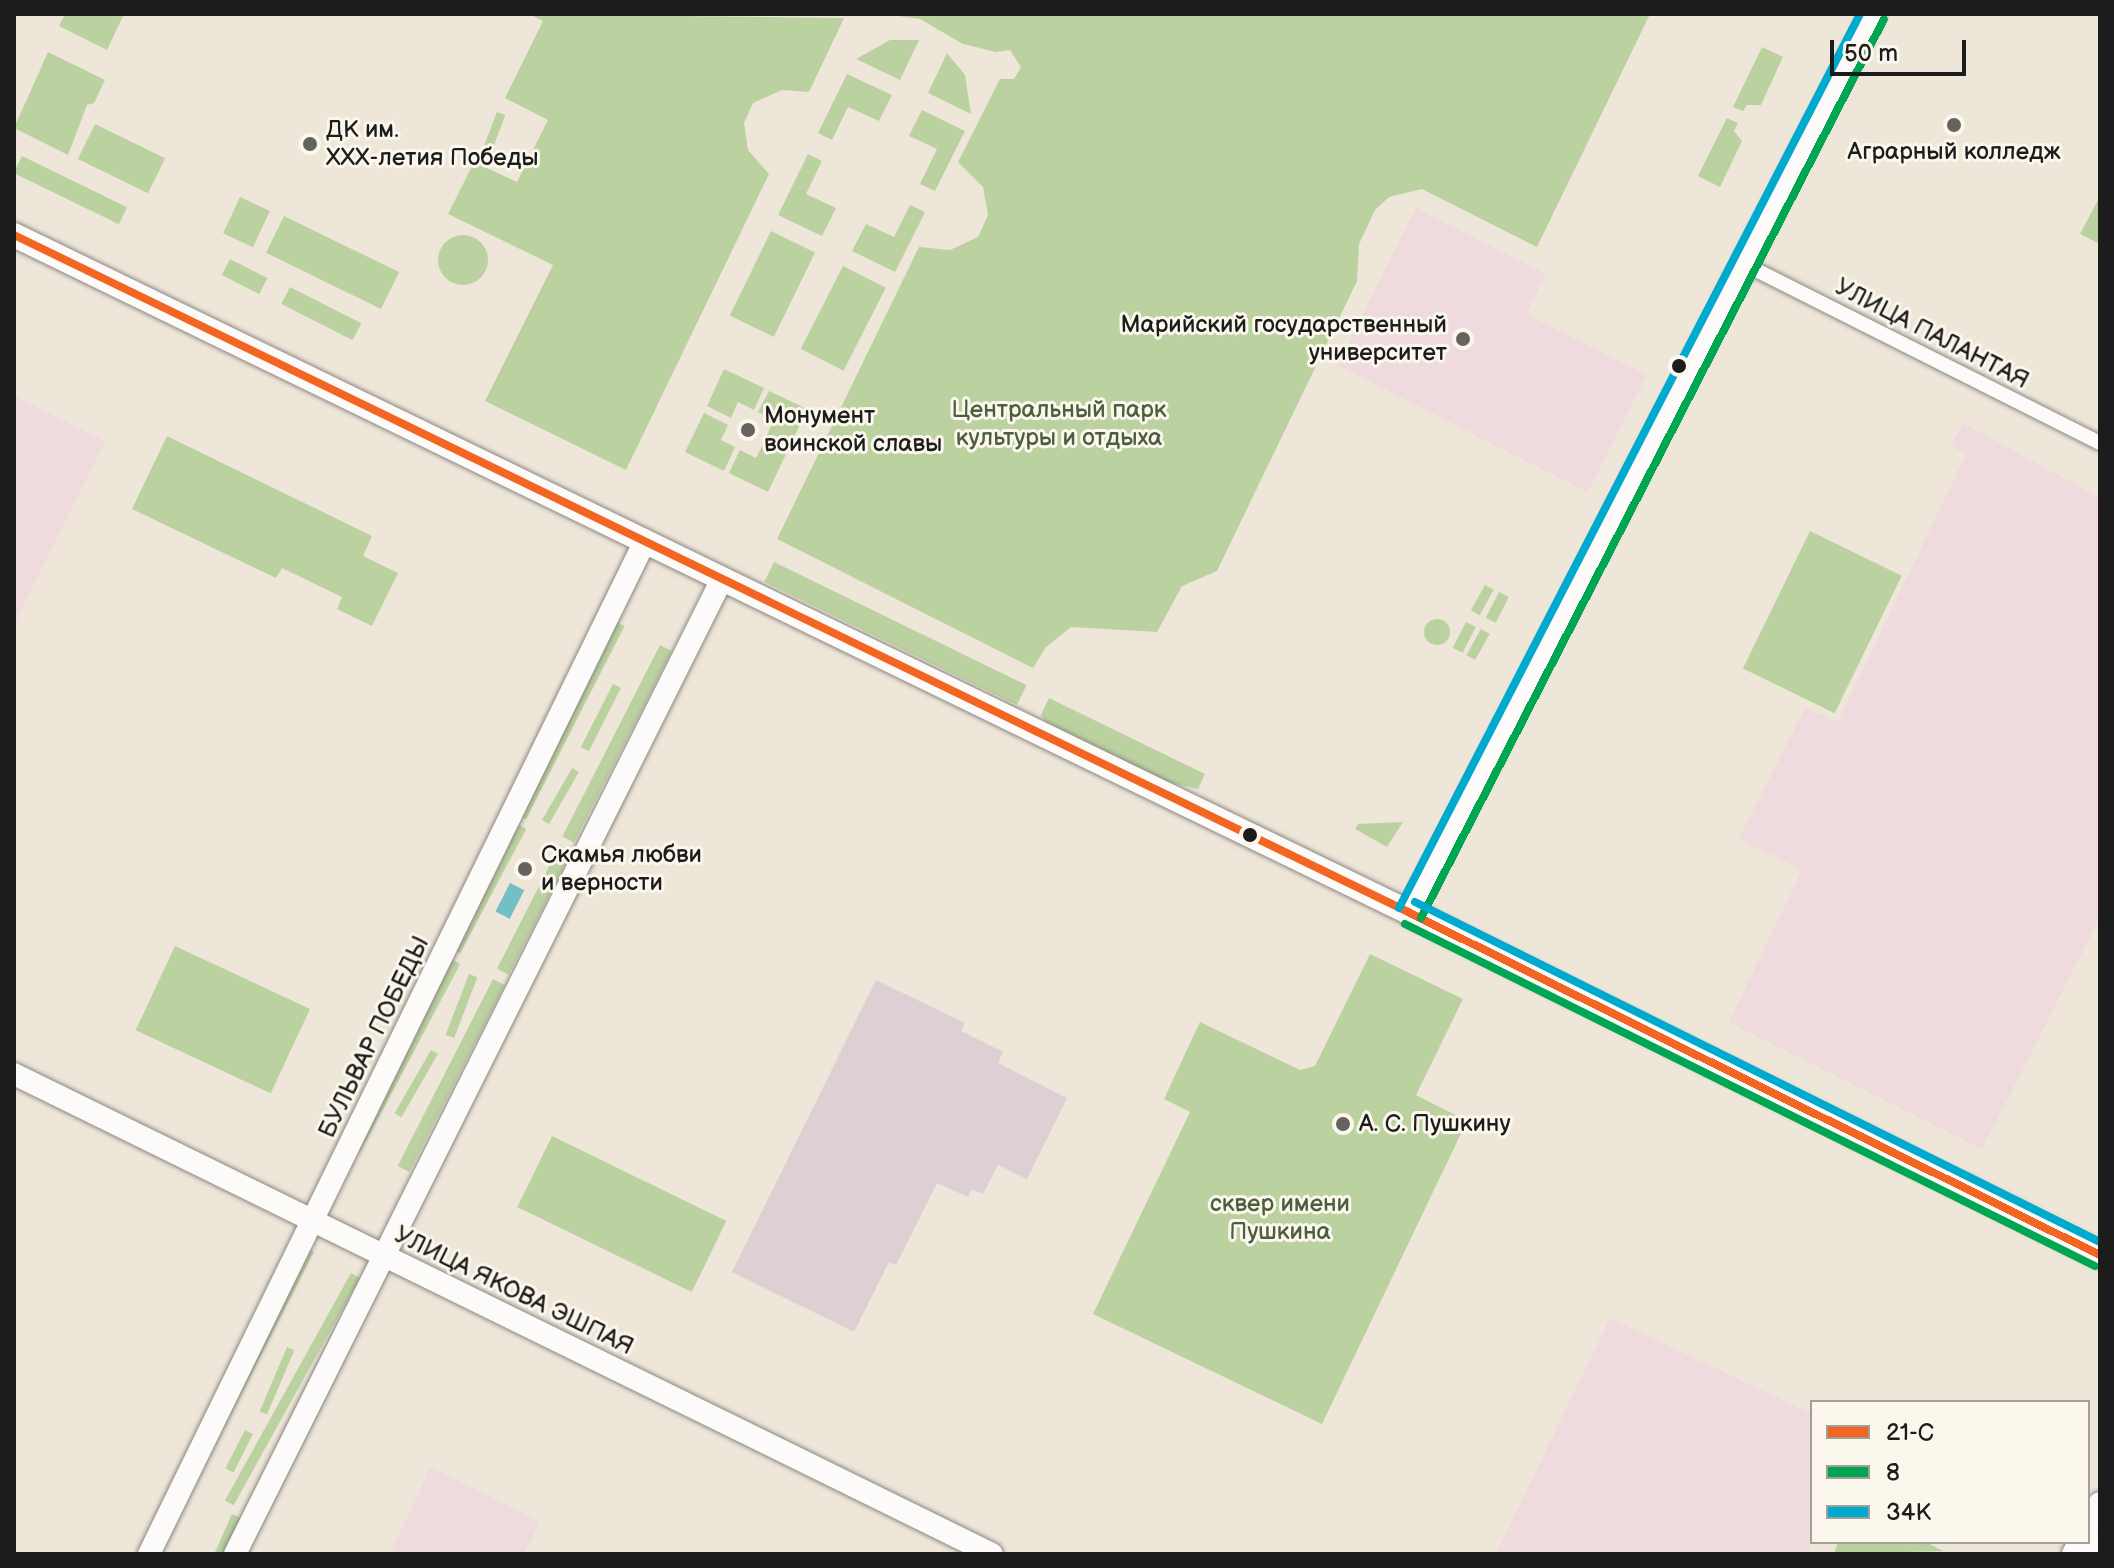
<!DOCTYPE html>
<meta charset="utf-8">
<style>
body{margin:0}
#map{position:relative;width:2114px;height:1568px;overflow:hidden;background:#ede6d9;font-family:"Balsamiq Sans",sans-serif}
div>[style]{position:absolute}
.built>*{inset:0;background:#efdade}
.industrial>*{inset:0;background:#dcd0d4}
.green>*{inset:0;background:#bbd2a0;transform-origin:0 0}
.round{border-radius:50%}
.water>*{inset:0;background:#73c0c4;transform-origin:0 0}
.roads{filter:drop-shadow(0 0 2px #8b8781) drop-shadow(0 0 2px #8b8781)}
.street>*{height:14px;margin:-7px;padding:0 7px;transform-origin:7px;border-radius:7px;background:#fcfbf9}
.secondary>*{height:22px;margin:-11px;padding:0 11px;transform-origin:11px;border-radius:11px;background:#fcfbf9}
.primary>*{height:24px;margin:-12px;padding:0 12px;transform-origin:12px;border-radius:12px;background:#fcfbf9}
.bus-1>*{height:8px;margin:-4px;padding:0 4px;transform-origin:4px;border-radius:4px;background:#f26522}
.bus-2>*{height:8px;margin:-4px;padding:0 4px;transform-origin:4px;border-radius:4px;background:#00a651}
.bus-3>*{height:8px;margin:-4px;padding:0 4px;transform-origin:4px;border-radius:4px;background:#00a9ce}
.dots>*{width:22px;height:22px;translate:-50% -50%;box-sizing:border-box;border:4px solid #fbf7ec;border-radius:50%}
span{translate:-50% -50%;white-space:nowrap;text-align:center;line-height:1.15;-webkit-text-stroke:6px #fbf7ec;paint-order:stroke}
.poi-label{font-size:24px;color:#1c1c1c}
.left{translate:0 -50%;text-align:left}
.right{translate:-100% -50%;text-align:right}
.street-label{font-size:24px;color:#1c1c1c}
.park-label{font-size:24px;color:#4b5e3e}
.frame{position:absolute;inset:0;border:16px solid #1c1c1c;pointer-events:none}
.legend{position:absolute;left:1810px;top:1400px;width:280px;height:144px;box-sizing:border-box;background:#fbf7ec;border:2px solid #a29f99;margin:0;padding:10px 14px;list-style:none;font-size:24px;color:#1c1c1c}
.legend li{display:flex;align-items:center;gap:16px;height:40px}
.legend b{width:40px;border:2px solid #a29f99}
.scale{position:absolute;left:1830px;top:40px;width:136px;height:36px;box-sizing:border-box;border:4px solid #1c1c1c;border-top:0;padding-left:10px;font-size:24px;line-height:28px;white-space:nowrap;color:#1c1c1c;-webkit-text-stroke:6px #fbf7ec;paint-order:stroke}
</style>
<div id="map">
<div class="built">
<i style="clip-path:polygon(1416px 208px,1546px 274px,1526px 314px,1647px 375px,1588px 492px,1337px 365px)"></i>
<i style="clip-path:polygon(14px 396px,105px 441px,14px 625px)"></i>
<i style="clip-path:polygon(1963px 423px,2100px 498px,2100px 918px,1982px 1149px,1729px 1022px,1802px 870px,1739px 839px,1805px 708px,1838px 722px,1966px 454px,1951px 446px)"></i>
<i style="clip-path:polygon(1610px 1318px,1812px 1414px,1809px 1554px,1496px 1554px)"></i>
<i style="clip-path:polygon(431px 1467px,540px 1522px,524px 1554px,390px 1554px)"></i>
</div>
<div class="industrial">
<i style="clip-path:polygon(876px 980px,965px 1023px,961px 1031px,1003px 1052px,998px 1063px,1067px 1098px,1027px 1179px,998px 1165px,983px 1194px,972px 1189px,968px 1197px,937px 1183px,896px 1265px,889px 1262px,854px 1332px,732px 1272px)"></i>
</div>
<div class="green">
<i style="clip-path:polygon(65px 14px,124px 14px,107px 50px,59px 26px)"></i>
<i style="clip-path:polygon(529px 14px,844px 18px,809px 92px,782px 90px,753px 103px,744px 123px,748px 150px,769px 174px,626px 470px,485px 401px,553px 265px,448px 214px,474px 162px,517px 182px,548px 120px,505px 98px,543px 21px)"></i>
<i style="clip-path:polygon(884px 14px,1650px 14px,1537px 247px,1422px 189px,1389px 197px,1375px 210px,1359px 244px,1357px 281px,1217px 571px,1182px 586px,1157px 632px,1071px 627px,1046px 647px,1033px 668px,777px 539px,919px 247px,950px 250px,978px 237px,988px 215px,983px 187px,958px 162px,1000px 79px,1014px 79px,1021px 67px,1010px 50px,996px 52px,963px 44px,920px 19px)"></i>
<i style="clip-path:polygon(890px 40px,919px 40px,900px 80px,856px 59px)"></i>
<i style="clip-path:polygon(1762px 47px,1783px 57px,1761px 105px,1747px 105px,1743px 111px,1733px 107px)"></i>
<i style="clip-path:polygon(48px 52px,105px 80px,94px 103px,87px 105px,68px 155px,14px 128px)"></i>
<i style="clip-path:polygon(947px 53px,965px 75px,971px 114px,928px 93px)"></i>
<i style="clip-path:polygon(847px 74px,892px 95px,879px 121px,848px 107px,832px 140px,818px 133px)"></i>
<i style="clip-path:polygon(922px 110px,965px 131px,935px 191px,920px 184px,937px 149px,909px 136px)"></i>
<i style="left:497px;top:112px;width:9px;height:37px;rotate:21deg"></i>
<i style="clip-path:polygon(1727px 118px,1738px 123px,1734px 131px,1742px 141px,1720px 187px,1698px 176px)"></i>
<i style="left:95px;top:124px;width:78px;height:39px;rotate:26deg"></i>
<i style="clip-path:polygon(808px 154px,822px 161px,806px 194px,836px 208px,822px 236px,778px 215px)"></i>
<i style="left:22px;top:156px;width:117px;height:19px;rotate:26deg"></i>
<i style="clip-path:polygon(2100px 196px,2100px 244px,2080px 234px)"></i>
<i style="left:240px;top:197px;width:33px;height:40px;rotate:25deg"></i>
<i style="clip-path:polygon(910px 205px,925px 212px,895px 272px,852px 251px,866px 224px,894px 237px)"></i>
<i style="left:284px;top:216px;width:128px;height:41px;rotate:26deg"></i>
<i style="left:771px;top:231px;width:49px;height:94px;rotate:26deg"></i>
<i class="round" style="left:438px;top:235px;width:50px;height:50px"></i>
<i style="left:230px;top:259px;width:42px;height:18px;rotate:27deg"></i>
<i style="left:843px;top:266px;width:48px;height:93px;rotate:27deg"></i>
<i style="left:290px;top:287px;width:80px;height:19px;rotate:27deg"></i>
<i style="clip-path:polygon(724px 369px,764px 388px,754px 410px,738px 402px,731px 418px,707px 406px)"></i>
<i style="clip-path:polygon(769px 391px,807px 409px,789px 448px,766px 437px,774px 420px,758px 412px)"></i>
<i style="clip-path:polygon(704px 413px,728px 425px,721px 440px,735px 447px,724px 471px,685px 452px)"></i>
<i style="clip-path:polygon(167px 436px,372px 536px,363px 556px,398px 573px,372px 626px,337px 609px,342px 597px,282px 568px,276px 578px,132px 509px)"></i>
<i style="clip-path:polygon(764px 443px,786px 454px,768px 492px,729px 473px,740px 450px,756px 458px)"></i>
<i style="left:1810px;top:531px;width:102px;height:153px;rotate:26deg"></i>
<i style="left:774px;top:562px;width:281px;height:22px;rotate:26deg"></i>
<i style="left:1485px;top:585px;width:10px;height:29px;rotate:29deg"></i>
<i style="left:1499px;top:592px;width:11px;height:29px;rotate:27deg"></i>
<i class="round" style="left:1424px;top:619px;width:26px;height:26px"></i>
<i style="left:613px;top:620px;width:13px;height:217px;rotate:27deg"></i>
<i style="left:1466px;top:622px;width:11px;height:29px;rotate:27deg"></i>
<i style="left:1481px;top:629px;width:10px;height:30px;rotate:29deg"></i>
<i style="left:660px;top:645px;width:13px;height:215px;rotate:27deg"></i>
<i style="left:613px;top:684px;width:9px;height:71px;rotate:27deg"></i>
<i style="clip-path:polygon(1049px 698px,1205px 774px,1198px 789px,1163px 781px,1045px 721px,1041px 715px)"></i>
<i style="left:572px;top:768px;width:8px;height:60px;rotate:30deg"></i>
<i style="left:513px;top:822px;width:15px;height:141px;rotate:28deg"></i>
<i style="clip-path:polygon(1403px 822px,1387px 847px,1355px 829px,1358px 824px)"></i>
<i style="left:560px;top:845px;width:13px;height:139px;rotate:27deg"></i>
<i style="left:175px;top:946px;width:149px;height:93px;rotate:25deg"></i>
<i style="clip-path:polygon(1370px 954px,1463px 999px,1416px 1095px,1467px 1121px,1322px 1424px,1093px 1314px,1190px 1112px,1164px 1099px,1200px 1022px,1300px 1070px,1315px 1066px)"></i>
<i style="left:447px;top:957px;width:15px;height:212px;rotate:28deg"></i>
<i style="left:469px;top:974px;width:9px;height:65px;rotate:21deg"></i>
<i style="left:493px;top:979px;width:13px;height:210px;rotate:27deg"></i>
<i style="left:431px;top:1050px;width:8px;height:73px;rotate:30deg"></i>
<i style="left:552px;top:1136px;width:194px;height:79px;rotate:26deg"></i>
<i style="left:304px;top:1247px;width:11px;height:342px;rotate:27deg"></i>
<i style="left:351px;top:1273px;width:10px;height:260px;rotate:29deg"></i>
<i style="left:287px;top:1347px;width:8px;height:70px;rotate:23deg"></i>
<i style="left:245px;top:1430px;width:9px;height:43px;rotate:27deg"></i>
<i style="left:232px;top:1514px;width:10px;height:45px;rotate:24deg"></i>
<i style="clip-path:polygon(1838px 1542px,1926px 1542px,1943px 1551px,1834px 1554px)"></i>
</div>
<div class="water">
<i style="left:510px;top:883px;width:16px;height:32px;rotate:27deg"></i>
</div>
<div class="roads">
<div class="street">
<i style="left:1744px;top:264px;width:398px;rotate:26.7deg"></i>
</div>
<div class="secondary">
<i style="left:1410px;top:913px;width:1011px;rotate:-62.75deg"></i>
<i style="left:14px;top:1074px;width:1089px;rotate:26.14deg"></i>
<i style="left:149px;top:1554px;width:1128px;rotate:-63.91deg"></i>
<i style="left:235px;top:1554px;width:1090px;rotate:-63.46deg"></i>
</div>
<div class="primary">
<i style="left:14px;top:235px;width:1552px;rotate:25.9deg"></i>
<i style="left:1410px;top:913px;width:770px;rotate:26.37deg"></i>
<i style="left:2088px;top:1527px;width:26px;rotate:-62deg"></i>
<i style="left:2074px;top:1554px;width:14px;rotate:-60deg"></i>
<i style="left:2096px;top:1554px;width:9px;rotate:-63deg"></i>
</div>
</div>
<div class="bus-1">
<i style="left:14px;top:235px;width:1552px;rotate:25.9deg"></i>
<i style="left:1410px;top:913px;width:770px;rotate:26.37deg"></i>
</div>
<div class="bus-2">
<i style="left:1421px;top:918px;width:1011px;rotate:-62.75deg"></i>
<i style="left:1405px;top:924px;width:770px;rotate:26.37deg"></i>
</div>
<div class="bus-3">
<i style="left:1415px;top:902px;width:765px;rotate:26.4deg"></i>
<i style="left:1399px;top:908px;width:1006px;rotate:-62.72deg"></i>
</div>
<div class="dots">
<i style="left:1954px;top:125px;background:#65635e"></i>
<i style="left:310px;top:144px;background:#65635e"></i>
<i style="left:1463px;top:339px;background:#65635e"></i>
<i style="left:1679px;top:366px;background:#1c1c1c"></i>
<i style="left:748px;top:430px;background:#65635e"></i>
<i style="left:1250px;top:835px;background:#1c1c1c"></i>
<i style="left:525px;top:869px;background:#65635e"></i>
<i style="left:1343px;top:1124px;background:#65635e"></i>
</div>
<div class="poi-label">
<span class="left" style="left:326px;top:144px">ДК им.<br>ХХХ-летия Победы</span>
<span style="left:1954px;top:152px">Аграрный колледж</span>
<span class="right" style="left:1447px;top:339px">Марийский государственный<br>университет</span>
<span class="left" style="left:764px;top:430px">Монумент<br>воинской славы</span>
<span class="left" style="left:541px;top:869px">Скамья любви<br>и верности</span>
<span class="left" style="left:1359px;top:1124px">А. С. Пушкину</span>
</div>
<div class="street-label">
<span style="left:1932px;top:334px;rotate:27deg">УЛИЦА ПАЛАНТАЯ</span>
<span style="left:374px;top:1037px;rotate:-64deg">БУЛЬВАР ПОБЕДЫ</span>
<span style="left:514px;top:1291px;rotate:26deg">УЛИЦА ЯКОВА ЭШПАЯ</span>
</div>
<div class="park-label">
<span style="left:1059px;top:424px">Центральный парк<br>культуры и отдыха</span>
<span style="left:1280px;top:1218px">сквер имени<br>Пушкина</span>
</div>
<div class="frame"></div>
<ul class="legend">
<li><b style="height:10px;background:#f26522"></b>21-С</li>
<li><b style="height:10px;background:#00a651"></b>8</li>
<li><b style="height:10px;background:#00a9ce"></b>34К</li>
</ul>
<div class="scale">50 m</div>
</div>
